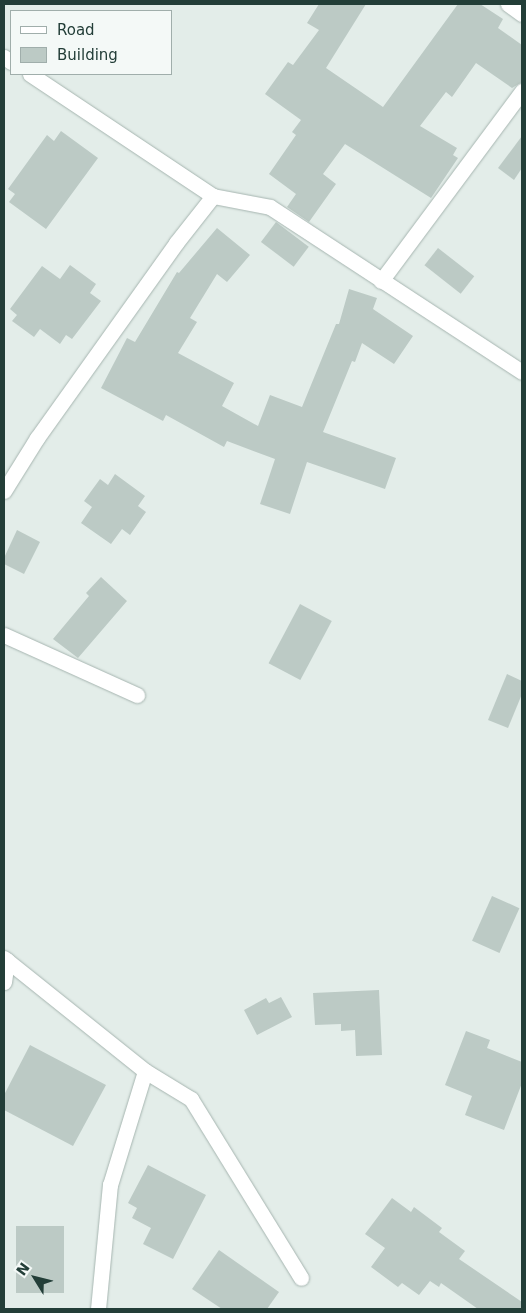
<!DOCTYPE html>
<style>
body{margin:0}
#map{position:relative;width:526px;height:1313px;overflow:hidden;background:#e3ede9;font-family:"DejaVu Sans",sans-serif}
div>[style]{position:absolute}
.building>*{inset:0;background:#bccac5;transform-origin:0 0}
.roads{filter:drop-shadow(0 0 1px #a6b5b0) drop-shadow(0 0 1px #a6b5b0)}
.street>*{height:15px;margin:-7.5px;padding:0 7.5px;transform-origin:7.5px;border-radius:7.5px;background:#fff}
span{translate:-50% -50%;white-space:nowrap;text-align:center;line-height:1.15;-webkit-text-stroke:5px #f4f9f7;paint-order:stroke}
.frame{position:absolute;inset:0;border:5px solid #233e38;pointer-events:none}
.legend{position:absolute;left:10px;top:10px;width:162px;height:65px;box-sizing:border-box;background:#f4f9f7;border:1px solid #a0aeab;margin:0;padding:6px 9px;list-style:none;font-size:15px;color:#233e38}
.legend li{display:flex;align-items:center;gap:10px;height:25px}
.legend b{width:25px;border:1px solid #a0aeab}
.north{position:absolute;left:10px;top:1253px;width:50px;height:50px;-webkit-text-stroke:4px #f4f9f7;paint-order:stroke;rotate:306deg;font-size:14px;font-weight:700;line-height:20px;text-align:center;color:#233e38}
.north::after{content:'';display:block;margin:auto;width:18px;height:22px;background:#233e38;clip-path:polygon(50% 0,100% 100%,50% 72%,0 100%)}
</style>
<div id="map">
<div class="building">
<i style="clip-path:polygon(319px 4px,366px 4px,326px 68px,383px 107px,458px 4px,480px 4px,503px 19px,498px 28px,522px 45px,522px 82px,512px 88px,476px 63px,452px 97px,446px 92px,420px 126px,457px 148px,453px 155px,458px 158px,431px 198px,345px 144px,323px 174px,336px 184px,309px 222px,287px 207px,296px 194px,269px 174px,296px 135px,292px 132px,301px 120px,265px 94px,288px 62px,293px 65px,319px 30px,307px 23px)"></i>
<i style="clip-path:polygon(61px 131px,98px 158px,46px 229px,9px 202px,15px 194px,8px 189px,47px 135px,54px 141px)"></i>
<i style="clip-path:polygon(522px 136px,522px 168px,514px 180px,498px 168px)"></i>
<i style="left:276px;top:222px;width:41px;height:25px;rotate:37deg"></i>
<i style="clip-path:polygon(217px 228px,250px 255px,227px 282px,217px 274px,190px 318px,197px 322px,178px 353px,234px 383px,222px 406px,258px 426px,270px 395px,302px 407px,336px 324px,339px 324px,349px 289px,377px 298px,373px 309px,413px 336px,394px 364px,362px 343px,355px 362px,352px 361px,323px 432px,396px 458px,385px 489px,307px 462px,290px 514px,260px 504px,275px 459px,227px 441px,224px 447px,166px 415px,163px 421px,101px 388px,127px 338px,135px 342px,177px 272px,179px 273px)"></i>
<i style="left:438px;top:248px;width:46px;height:22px;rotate:38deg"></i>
<i style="clip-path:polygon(70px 265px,96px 284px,90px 293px,101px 301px,72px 339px,66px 335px,60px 344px,40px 329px,34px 337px,12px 321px,17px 315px,10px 309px,42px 266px,60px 279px)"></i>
<i style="clip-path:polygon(115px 474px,145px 496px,138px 506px,146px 512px,130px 535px,122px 529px,111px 544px,81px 523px,92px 507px,84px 501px,100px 479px,108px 485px)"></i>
<i style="clip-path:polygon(17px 530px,40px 542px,24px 574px,4px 564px,4px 558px)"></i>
<i style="clip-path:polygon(101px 577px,127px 601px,78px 658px,53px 639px,89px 596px,86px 593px)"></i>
<i style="left:300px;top:604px;width:36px;height:67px;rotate:28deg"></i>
<i style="clip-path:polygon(507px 674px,522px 681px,522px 694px,508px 728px,488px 720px)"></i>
<i style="left:492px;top:896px;width:30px;height:49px;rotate:24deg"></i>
<i style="clip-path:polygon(379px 990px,382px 1055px,356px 1056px,355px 1030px,341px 1031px,341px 1024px,315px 1025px,313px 993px)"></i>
<i style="clip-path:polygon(281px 997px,292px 1017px,257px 1035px,244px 1010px,266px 998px,269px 1003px)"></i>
<i style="clip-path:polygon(466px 1031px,490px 1040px,487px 1048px,522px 1062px,522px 1083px,504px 1130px,465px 1115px,472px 1096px,445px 1085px)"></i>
<i style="clip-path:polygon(30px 1045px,106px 1085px,73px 1146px,4px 1110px,4px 1095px)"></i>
<i style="clip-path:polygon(148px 1165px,206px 1195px,173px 1259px,143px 1244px,151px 1228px,132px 1218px,137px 1208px,128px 1203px)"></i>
<i style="clip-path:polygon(392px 1198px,411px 1212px,414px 1207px,442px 1228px,439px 1232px,465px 1251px,459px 1259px,522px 1302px,522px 1309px,478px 1309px,441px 1283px,439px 1287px,430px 1281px,419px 1295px,402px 1283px,398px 1287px,371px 1267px,385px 1248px,365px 1234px)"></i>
<i style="left:16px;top:1226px;width:48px;height:67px"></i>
<i style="clip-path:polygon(219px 1250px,279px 1292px,267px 1309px,222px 1309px,192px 1289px)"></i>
</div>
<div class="roads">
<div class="street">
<i style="left:508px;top:4px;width:17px;rotate:36deg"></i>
<i style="left:4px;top:57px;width:9px;rotate:36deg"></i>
<i style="left:30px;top:74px;width:220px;rotate:33.7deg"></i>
<i style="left:381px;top:281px;width:237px;rotate:-53.4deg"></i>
<i style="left:4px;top:491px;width:62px;rotate:-58.1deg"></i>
<i style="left:37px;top:438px;width:239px;rotate:-54.5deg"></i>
<i style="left:176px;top:243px;width:60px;rotate:-51.8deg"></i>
<i style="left:213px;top:196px;width:58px;rotate:10.9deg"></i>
<i style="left:270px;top:207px;width:301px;rotate:33.2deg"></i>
<i style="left:4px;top:635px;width:146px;rotate:24.3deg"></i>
<i style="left:4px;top:958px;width:181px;rotate:38.7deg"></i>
<i style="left:145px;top:1071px;width:54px;rotate:31.3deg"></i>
<i style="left:191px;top:1099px;width:210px;rotate:58.4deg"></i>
<i style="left:4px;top:982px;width:22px;rotate:-82deg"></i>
<i style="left:98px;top:1309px;width:125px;rotate:-84.5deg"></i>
<i style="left:110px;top:1185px;width:119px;rotate:-72.9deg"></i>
</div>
</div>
<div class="frame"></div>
<ul class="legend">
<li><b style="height:6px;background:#fff"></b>Road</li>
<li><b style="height:14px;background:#bccac5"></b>Building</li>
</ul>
<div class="north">N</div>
</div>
